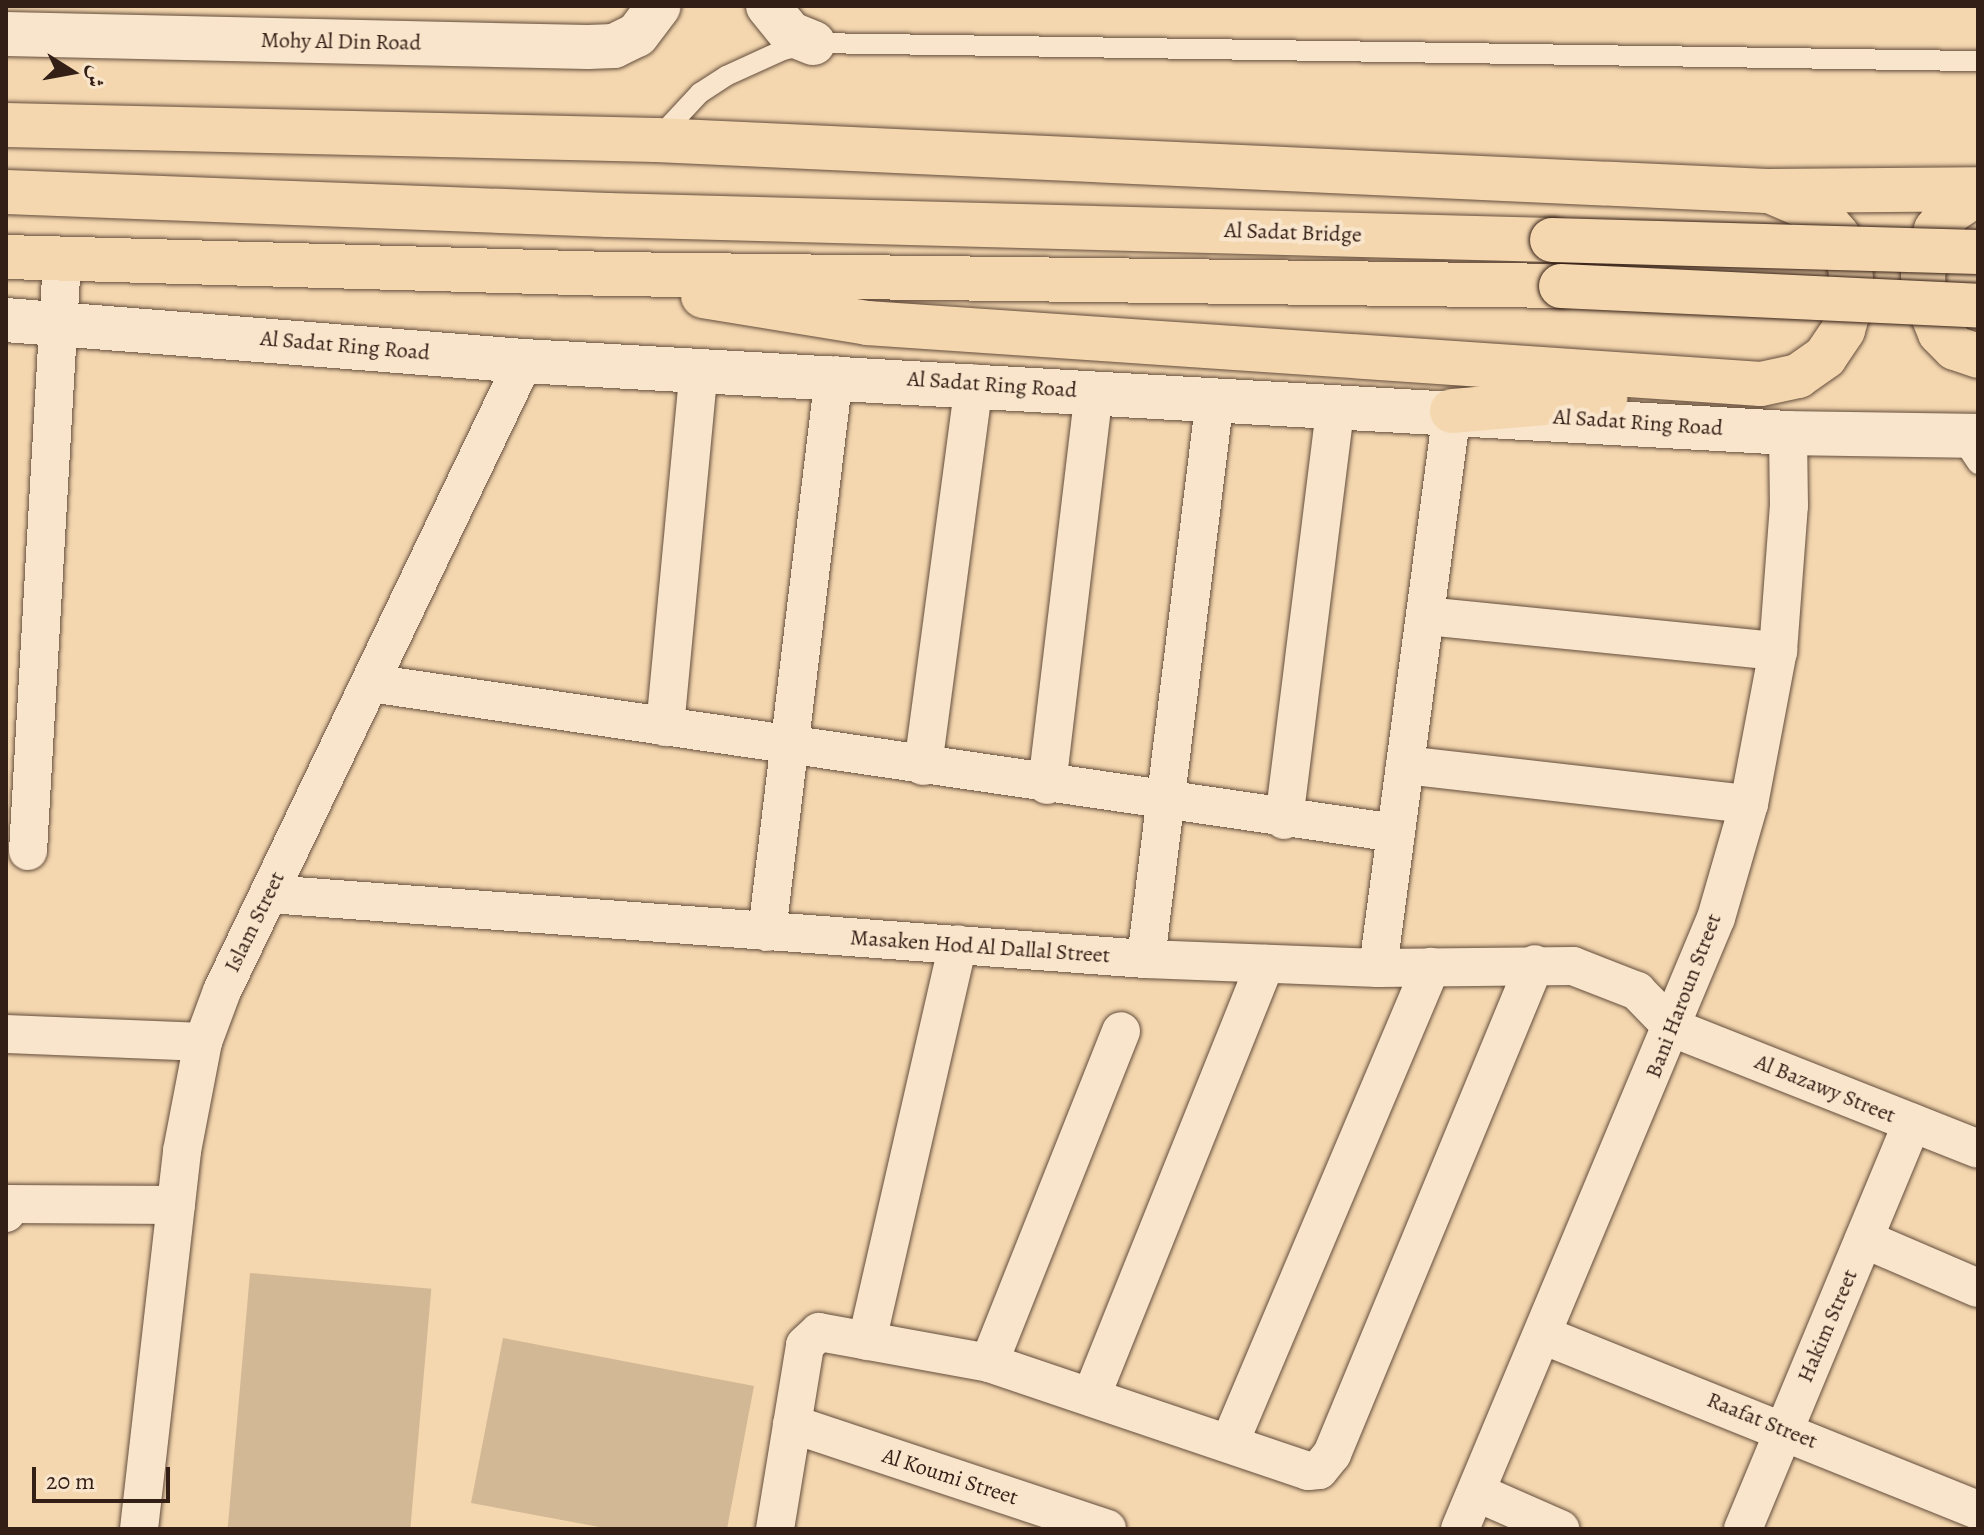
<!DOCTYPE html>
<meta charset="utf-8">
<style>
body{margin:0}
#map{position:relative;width:1984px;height:1535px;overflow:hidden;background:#f4d7af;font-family:Alegreya,Amiri,serif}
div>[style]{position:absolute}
.green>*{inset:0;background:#d3b895;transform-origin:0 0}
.roads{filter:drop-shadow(0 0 2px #644d3c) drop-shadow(0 0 2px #644d3c)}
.lane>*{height:20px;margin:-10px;padding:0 10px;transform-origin:10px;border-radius:10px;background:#f8e5cb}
.street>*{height:38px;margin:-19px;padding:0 19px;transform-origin:19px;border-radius:19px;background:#f8e5cb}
.secondary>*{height:44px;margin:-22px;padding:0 22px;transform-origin:22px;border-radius:22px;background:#f8e5cb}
.highway>*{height:44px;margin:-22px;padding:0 22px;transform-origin:22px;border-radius:22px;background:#f4d7af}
.bridges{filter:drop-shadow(0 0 2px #341f16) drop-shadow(0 0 2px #341f16)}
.highway-bridge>*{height:44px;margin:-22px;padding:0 22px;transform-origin:22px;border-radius:22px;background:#f4d7af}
span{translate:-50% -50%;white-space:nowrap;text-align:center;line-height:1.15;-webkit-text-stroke:8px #f8e5cb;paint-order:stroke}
.street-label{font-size:22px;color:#341f16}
.frame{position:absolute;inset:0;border:8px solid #341f16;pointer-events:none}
.north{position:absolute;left:32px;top:32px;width:80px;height:80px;-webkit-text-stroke:6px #f8e5cb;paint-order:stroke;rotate:101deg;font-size:22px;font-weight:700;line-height:32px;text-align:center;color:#341f16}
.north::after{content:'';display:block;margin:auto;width:28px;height:36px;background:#341f16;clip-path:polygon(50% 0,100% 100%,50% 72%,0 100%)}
.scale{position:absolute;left:32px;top:1467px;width:138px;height:36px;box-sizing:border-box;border:4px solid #341f16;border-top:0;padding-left:10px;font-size:24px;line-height:28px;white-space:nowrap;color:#341f16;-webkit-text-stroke:6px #f8e5cb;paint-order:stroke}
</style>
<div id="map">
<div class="green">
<i style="left:250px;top:1273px;width:182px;height:257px;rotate:5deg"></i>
<i style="clip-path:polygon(503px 1338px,754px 1386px,727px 1529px,610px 1529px,471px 1503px)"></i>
</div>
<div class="roads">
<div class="lane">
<i style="left:658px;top:138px;width:62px;rotate:-47deg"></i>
<i style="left:700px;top:93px;width:31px;rotate:-33deg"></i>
<i style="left:726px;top:76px;width:63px;rotate:-24.5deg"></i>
<i style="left:783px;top:50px;width:31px;rotate:-13deg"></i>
<i style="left:813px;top:43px;width:1165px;rotate:0.89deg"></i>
<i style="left:1959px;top:436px;width:34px;rotate:56deg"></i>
</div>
<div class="street">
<i style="left:1426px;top:616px;width:354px;rotate:5.7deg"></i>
<i style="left:370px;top:683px;width:1037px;rotate:8.32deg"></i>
<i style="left:665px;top:727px;width:360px;rotate:-84.6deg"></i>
<i style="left:1405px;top:765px;width:346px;rotate:6.5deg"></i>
<i style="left:923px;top:766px;width:386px;rotate:-82.4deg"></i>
<i style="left:1047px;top:785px;width:397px;rotate:-83.2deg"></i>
<i style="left:1284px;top:820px;width:418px;rotate:-82.9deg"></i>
<i style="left:28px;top:851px;width:593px;rotate:-86.71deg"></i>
<i style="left:269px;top:894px;width:879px;rotate:4.24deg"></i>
<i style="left:1146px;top:959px;width:232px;rotate:2.2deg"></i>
<i style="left:1378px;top:968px;width:195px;rotate:-0.6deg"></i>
<i style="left:1573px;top:966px;width:69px;rotate:21.3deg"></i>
<i style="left:1637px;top:991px;width:52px;rotate:45.8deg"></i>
<i style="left:1673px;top:1028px;width:328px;rotate:21.6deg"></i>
<i style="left:767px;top:932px;width:561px;rotate:-83.14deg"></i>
<i style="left:1146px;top:959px;width:565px;rotate:-82.99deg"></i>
<i style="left:1378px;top:968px;width:562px;rotate:-82.43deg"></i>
<i style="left:6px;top:1034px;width:197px;rotate:2.3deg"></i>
<i style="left:6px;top:1213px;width:9px;rotate:-77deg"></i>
<i style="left:8px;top:1204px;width:168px;rotate:0.3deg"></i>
<i style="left:1864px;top:1239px;width:124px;rotate:23.3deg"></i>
<i style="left:1545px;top:1336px;width:467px;rotate:21.9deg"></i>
<i style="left:867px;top:1341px;width:407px;rotate:-77.1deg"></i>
<i style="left:989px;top:1363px;width:357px;rotate:-68.3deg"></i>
<i style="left:1091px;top:1397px;width:467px;rotate:-68.1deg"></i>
<i style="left:792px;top:1424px;width:332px;rotate:18.4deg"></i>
<i style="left:1230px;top:1442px;width:516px;rotate:-67.06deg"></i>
<i style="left:1478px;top:1493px;width:90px;rotate:23.7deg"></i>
<i style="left:139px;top:1529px;width:380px;rotate:-83.5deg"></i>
<i style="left:182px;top:1151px;width:111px;rotate:-79.1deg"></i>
<i style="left:203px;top:1042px;width:54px;rotate:-69.6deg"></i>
<i style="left:222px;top:991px;width:699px;rotate:-64.39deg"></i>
<i style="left:775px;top:1529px;width:186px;rotate:-80.7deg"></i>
<i style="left:805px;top:1345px;width:19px;rotate:-43deg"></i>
<i style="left:819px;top:1332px;width:173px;rotate:10.3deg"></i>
<i style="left:989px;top:1363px;width:337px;rotate:18.7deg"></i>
<i style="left:1308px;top:1471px;width:11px;rotate:-5deg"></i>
<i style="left:1319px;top:1470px;width:21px;rotate:-51deg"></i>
<i style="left:1332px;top:1454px;width:530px;rotate:-67.5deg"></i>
<i style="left:1460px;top:1529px;width:662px;rotate:-67.27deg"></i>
<i style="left:1716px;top:918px;width:119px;rotate:-73.9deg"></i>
<i style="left:1749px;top:804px;width:156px;rotate:-79.3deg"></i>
<i style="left:1778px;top:651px;width:145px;rotate:-85.7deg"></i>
<i style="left:1789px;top:506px;width:73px;rotate:-90.8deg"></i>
<i style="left:1743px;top:1529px;width:440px;rotate:-67.4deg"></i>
</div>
<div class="secondary">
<i style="left:768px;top:6px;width:36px;rotate:51deg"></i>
<i style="left:791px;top:34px;width:24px;rotate:22deg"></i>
<i style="left:6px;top:34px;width:582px;rotate:1.28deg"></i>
<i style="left:588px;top:47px;width:26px;rotate:-2deg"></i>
<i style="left:614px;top:46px;width:25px;rotate:-26deg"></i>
<i style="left:637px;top:35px;width:36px;rotate:-53deg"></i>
<i style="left:6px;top:320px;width:520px;rotate:4.53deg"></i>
<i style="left:524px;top:361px;width:1266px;rotate:3.26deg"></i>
<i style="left:1788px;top:433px;width:190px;rotate:0.9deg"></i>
</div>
<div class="highway">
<i style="left:6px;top:125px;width:650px;rotate:1.32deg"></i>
<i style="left:656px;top:140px;width:1112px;rotate:2.63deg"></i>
<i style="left:1767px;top:191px;width:211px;rotate:-0.5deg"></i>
<i style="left:6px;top:192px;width:602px;rotate:2.19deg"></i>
<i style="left:608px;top:215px;width:944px;rotate:1.52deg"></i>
<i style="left:1978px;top:193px;width:34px;rotate:146deg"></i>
<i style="left:1950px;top:212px;width:23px;rotate:128deg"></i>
<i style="left:1936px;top:230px;width:45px;rotate:106.8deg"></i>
<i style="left:1923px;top:273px;width:21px;rotate:87deg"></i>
<i style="left:1924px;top:294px;width:42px;rotate:67.7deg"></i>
<i style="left:1940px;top:333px;width:21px;rotate:45deg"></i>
<i style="left:1955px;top:348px;width:24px;rotate:19deg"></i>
<i style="left:6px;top:257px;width:605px;rotate:1.61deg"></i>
<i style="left:611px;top:274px;width:950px;rotate:0.72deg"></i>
<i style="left:703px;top:296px;width:166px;rotate:9.3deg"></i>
<i style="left:867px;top:323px;width:896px;rotate:3.9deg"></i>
<i style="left:1761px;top:384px;width:38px;rotate:-12deg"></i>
<i style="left:1798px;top:376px;width:33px;rotate:-35deg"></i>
<i style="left:1825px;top:357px;width:32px;rotate:-56deg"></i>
<i style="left:1843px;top:330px;width:32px;rotate:-74deg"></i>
<i style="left:1852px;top:299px;width:33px;rotate:-93deg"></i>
<i style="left:1850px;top:266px;width:32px;rotate:-112deg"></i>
<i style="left:1838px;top:236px;width:33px;rotate:-131deg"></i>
<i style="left:1816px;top:211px;width:46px;rotate:-156.8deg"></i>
<i style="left:1452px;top:411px;width:154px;rotate:-4.9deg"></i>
</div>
</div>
<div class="bridges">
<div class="highway-bridge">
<i style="left:1552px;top:240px;width:426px;rotate:1.6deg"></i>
<i style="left:1561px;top:286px;width:417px;rotate:2.7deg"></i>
</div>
</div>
<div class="street-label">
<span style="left:341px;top:42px;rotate:1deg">Mohy Al Din Road</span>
<span style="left:1293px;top:233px;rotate:2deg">Al Sadat Bridge</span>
<span style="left:345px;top:346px;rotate:5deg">Al Sadat Ring Road</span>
<span style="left:992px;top:385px;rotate:4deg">Al Sadat Ring Road</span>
<span style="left:1638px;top:423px;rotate:4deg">Al Sadat Ring Road</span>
<span style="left:255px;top:922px;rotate:-64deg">Islam Street</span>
<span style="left:980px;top:947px;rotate:4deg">Masaken Hod Al Dallal Street</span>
<span style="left:1684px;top:996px;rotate:-69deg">Bani Haroun Street</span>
<span style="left:1825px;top:1089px;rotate:22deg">Al Bazawy Street</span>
<span style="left:1828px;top:1326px;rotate:-67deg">Hakim Street</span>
<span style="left:1762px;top:1421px;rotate:22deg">Raafat Street</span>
<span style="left:950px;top:1477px;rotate:18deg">Al Koumi Street</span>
</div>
<div class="frame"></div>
<div class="north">ش</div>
<div class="scale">20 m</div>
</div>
